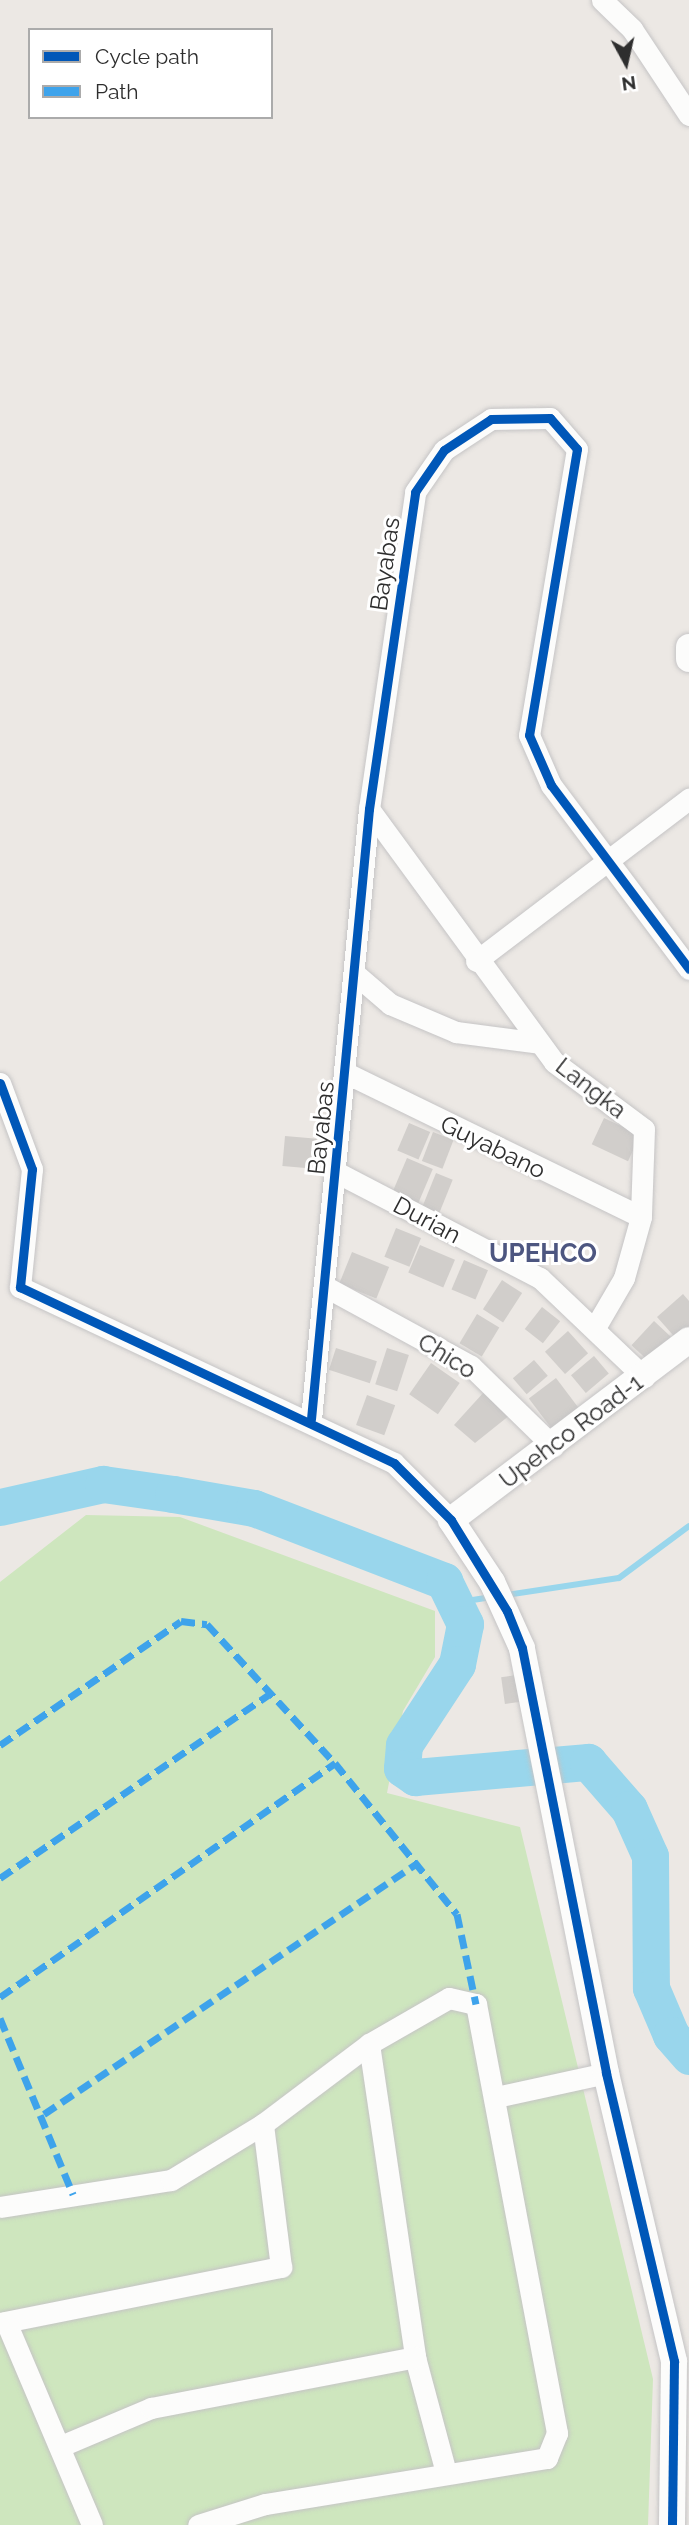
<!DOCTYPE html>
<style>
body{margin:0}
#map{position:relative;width:689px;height:2525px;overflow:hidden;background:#ece8e4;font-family:Raleway,sans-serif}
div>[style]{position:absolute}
.green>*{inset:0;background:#cee6be}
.stream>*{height:6px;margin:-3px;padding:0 3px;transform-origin:3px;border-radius:3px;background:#99d6ec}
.river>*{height:37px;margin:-18.5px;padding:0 18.5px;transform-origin:18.5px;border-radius:18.5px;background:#99d6ec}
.building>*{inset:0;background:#d1cecb;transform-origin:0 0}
.roads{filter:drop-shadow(0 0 2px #c5c4c5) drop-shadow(0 0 2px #c5c4c5)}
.minor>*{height:21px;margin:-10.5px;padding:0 10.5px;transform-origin:10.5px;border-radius:10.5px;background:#fcfcfb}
.tertiary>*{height:26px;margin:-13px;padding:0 13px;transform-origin:13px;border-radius:13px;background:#fcfcfb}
.quiet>*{height:7px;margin-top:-3.5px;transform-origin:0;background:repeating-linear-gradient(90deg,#3ea3eb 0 14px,transparent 0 21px)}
.cycleway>*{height:9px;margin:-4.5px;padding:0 4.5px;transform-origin:4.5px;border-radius:4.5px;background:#0057b8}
span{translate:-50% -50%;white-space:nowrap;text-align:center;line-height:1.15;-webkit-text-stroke:6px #fff;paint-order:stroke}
.street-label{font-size:24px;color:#2e2e2e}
.neighbourhood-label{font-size:26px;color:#4d5680;font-weight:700}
.legend{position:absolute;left:28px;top:28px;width:245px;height:91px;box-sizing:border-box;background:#fff;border:2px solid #ababab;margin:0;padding:9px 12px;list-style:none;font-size:21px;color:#2e2e2e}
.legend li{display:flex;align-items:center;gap:14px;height:35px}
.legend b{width:35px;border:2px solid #ababab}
.north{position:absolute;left:591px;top:28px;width:70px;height:70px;-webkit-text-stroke:5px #fff;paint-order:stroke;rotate:172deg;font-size:19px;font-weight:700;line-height:28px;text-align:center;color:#2e2e2e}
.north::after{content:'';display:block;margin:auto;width:24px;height:32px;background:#2e2e2e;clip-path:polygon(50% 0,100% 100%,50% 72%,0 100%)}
</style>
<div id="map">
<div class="green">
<i style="clip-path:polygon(86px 1515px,180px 1517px,435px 1611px,435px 1657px,403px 1711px,387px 1793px,520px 1827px,653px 2379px,648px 2525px,0 2525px,0 1582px)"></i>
</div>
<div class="stream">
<i style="left:506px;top:1595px;width:114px;rotate:-8.6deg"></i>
<i style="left:619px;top:1578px;width:87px;rotate:-36.6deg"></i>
<i style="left:460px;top:1602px;width:32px;rotate:-9deg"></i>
</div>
<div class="river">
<i style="left:0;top:1507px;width:106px;rotate:-12.6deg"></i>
<i style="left:103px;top:1484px;width:71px;rotate:8.1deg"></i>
<i style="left:173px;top:1494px;width:82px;rotate:9.8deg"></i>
<i style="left:254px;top:1508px;width:204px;rotate:21deg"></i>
<i style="left:444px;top:1581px;width:48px;rotate:64deg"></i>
<i style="left:465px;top:1624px;width:41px;rotate:101.3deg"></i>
<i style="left:457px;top:1664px;width:97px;rotate:123.2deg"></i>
<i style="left:404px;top:1745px;width:23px;rotate:95deg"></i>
<i style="left:402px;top:1768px;width:16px;rotate:35deg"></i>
<i style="left:415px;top:1777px;width:174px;rotate:-5deg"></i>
<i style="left:588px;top:1762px;width:62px;rotate:48.9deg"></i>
<i style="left:629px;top:1809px;width:51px;rotate:65.9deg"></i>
<i style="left:650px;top:1856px;width:132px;rotate:89.6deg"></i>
<i style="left:651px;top:1988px;width:51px;rotate:66.9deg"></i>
<i style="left:671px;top:2035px;width:28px;rotate:49deg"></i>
</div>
<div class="building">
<i style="left:604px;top:1118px;width:40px;height:29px;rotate:25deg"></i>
<i style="left:409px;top:1123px;width:23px;height:30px;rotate:23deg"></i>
<i style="left:433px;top:1132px;width:22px;height:31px;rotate:21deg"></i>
<i style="left:285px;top:1136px;width:32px;height:30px;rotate:5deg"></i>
<i style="left:407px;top:1158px;width:28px;height:40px;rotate:23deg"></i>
<i style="left:436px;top:1173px;width:18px;height:39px;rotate:22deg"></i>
<i style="left:396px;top:1228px;width:27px;height:31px;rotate:22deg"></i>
<i style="left:420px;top:1245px;width:38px;height:30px;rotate:23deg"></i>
<i style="left:352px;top:1252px;width:40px;height:34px;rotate:22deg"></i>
<i style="left:464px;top:1260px;width:26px;height:32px;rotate:23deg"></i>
<i style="left:502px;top:1280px;width:24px;height:35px;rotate:33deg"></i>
<i style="clip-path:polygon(683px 1294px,689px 1301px,689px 1335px,680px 1343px,657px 1317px)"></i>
<i style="left:542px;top:1307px;width:23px;height:28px;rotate:38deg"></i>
<i style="left:477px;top:1314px;width:26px;height:34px;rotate:31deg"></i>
<i style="left:654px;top:1321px;width:23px;height:33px;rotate:43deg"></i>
<i style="left:568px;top:1331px;width:30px;height:31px;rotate:48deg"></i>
<i style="left:336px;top:1348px;width:43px;height:23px;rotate:18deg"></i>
<i style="left:387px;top:1348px;width:23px;height:38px;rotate:18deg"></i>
<i style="left:594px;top:1356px;width:23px;height:30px;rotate:50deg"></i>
<i style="left:534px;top:1360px;width:21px;height:28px;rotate:49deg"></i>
<i style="left:431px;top:1363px;width:35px;height:38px;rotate:35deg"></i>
<i style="left:556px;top:1378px;width:43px;height:34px;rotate:53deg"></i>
<i style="clip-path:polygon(484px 1392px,510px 1415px,475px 1443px,454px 1425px)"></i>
<i style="left:367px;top:1395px;width:30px;height:32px;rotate:20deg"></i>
<i style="left:517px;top:1675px;width:27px;height:16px;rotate:82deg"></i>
</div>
<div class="roads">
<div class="minor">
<i style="left:602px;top:0;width:42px;rotate:44deg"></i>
<i style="left:632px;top:29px;width:103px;rotate:56.5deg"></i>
<i style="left:369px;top:809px;width:313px;rotate:53.8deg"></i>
<i style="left:554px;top:1062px;width:112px;rotate:36.7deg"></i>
<i style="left:644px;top:1129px;width:88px;rotate:92deg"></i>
<i style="left:641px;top:1217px;width:63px;rotate:105.6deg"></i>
<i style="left:624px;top:1278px;width:56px;rotate:120.3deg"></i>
<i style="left:476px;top:961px;width:268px;rotate:-37.3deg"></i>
<i style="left:354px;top:973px;width:48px;rotate:40.7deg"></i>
<i style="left:390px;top:1004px;width:72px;rotate:23deg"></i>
<i style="left:456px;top:1032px;width:84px;rotate:7.5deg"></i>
<i style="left:346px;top:1073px;width:328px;rotate:26deg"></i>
<i style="left:0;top:1083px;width:92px;rotate:69.6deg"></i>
<i style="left:32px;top:1169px;width:119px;rotate:95.8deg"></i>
<i style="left:20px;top:1287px;width:413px;rotate:25.2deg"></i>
<i style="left:394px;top:1463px;width:81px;rotate:45deg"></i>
<i style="left:336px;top:1172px;width:230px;rotate:27.5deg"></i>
<i style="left:540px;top:1278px;width:144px;rotate:43.6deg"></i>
<i style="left:326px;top:1287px;width:165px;rotate:28.6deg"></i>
<i style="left:471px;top:1366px;width:115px;rotate:44.3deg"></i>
<i style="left:311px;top:1419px;width:613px;rotate:-84.57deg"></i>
<i style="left:369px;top:809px;width:320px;rotate:-81.7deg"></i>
<i style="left:415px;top:492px;width:51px;rotate:-55.4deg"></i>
<i style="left:444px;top:450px;width:56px;rotate:-33.4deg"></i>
<i style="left:491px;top:419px;width:59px;rotate:-1deg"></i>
<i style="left:550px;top:418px;width:41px;rotate:48.9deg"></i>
<i style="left:577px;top:449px;width:290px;rotate:99.5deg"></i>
<i style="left:529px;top:735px;width:55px;rotate:66.3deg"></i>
<i style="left:551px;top:785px;width:230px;rotate:53.1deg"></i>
<i style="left:369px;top:2044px;width:316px;rotate:81.6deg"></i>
<i style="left:415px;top:2357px;width:120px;rotate:75deg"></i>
<i style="left:496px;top:2097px;width:113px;rotate:-12.3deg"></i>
<i style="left:0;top:2207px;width:173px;rotate:-9deg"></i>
<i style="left:171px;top:2180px;width:108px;rotate:-31.3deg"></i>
<i style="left:263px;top:2124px;width:133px;rotate:-37deg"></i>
<i style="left:369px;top:2044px;width:92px;rotate:-29.9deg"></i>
<i style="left:449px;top:1998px;width:28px;rotate:13deg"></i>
<i style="left:476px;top:2004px;width:437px;rotate:79.3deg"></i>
<i style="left:557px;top:2433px;width:27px;rotate:112deg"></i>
<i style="left:547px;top:2458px;width:286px;rotate:170.7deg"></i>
<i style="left:265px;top:2504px;width:70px;rotate:162.6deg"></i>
<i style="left:6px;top:2322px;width:220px;rotate:67deg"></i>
<i style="left:0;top:2323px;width:287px;rotate:-11.3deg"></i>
<i style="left:281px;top:2267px;width:144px;rotate:-97.2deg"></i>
<i style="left:61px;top:2446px;width:98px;rotate:-22.9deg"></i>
<i style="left:151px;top:2408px;width:269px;rotate:-10.9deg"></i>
</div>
<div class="tertiary">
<i style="left:689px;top:647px;width:12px;rotate:90deg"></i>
<i style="left:672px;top:2525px;width:164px;rotate:-89.3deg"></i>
<i style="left:674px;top:2361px;width:296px;rotate:-103.3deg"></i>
<i style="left:606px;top:2073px;width:433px;rotate:-101.2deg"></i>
<i style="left:522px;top:1648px;width:72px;rotate:-114.4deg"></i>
<i style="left:492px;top:1582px;width:74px;rotate:-123.5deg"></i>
<i style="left:451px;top:1520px;width:298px;rotate:-37.1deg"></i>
</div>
</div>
<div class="quiet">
<i style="left:0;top:1745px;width:219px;rotate:-34.4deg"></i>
<i style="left:181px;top:1621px;width:26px;rotate:7deg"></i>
<i style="left:207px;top:1624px;width:189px;rotate:47.4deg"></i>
<i style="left:335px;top:1763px;width:194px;rotate:51.1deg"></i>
<i style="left:457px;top:1914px;width:92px;rotate:78.1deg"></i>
<i style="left:0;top:1878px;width:325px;rotate:-34.3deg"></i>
<i style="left:0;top:1997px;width:409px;rotate:-34.9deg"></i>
<i style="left:0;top:2018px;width:191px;rotate:67.5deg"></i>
<i style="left:44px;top:2114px;width:447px;rotate:-33.9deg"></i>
</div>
<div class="cycleway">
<i style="left:0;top:1083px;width:92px;rotate:69.6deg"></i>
<i style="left:32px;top:1169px;width:119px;rotate:95.8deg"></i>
<i style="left:20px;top:1287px;width:413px;rotate:25.2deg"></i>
<i style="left:394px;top:1463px;width:81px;rotate:45deg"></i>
<i style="left:451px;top:1520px;width:107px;rotate:58.4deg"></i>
<i style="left:507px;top:1611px;width:40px;rotate:68deg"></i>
<i style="left:522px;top:1648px;width:433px;rotate:78.8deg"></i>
<i style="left:606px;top:2073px;width:296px;rotate:76.7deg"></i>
<i style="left:674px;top:2361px;width:164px;rotate:90.7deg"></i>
<i style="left:311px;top:1419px;width:613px;rotate:-84.57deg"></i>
<i style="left:369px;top:809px;width:320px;rotate:-81.7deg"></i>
<i style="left:415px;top:492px;width:51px;rotate:-55.4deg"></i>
<i style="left:444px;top:450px;width:56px;rotate:-33.4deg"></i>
<i style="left:491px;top:419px;width:59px;rotate:-1deg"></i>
<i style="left:550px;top:418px;width:41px;rotate:48.9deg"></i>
<i style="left:577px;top:449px;width:290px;rotate:99.5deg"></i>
<i style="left:529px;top:735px;width:55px;rotate:66.3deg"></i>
<i style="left:551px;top:785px;width:230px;rotate:53.1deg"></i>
</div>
<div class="street-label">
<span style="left:385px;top:564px;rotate:-82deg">Bayabas</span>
<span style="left:591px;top:1088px;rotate:38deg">Langka</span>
<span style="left:321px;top:1128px;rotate:-84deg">Bayabas</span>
<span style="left:493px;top:1147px;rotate:26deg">Guyabano</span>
<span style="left:427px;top:1220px;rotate:28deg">Durian</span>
<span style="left:447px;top:1356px;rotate:32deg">Chico</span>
<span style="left:571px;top:1431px;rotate:-37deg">Upehco Road-1</span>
</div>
<div class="neighbourhood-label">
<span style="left:543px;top:1254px">UPEHCO</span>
</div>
<ul class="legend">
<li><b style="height:9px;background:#0057b8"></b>Cycle path</li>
<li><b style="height:9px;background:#3ea3eb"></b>Path</li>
</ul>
<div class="north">N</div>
</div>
